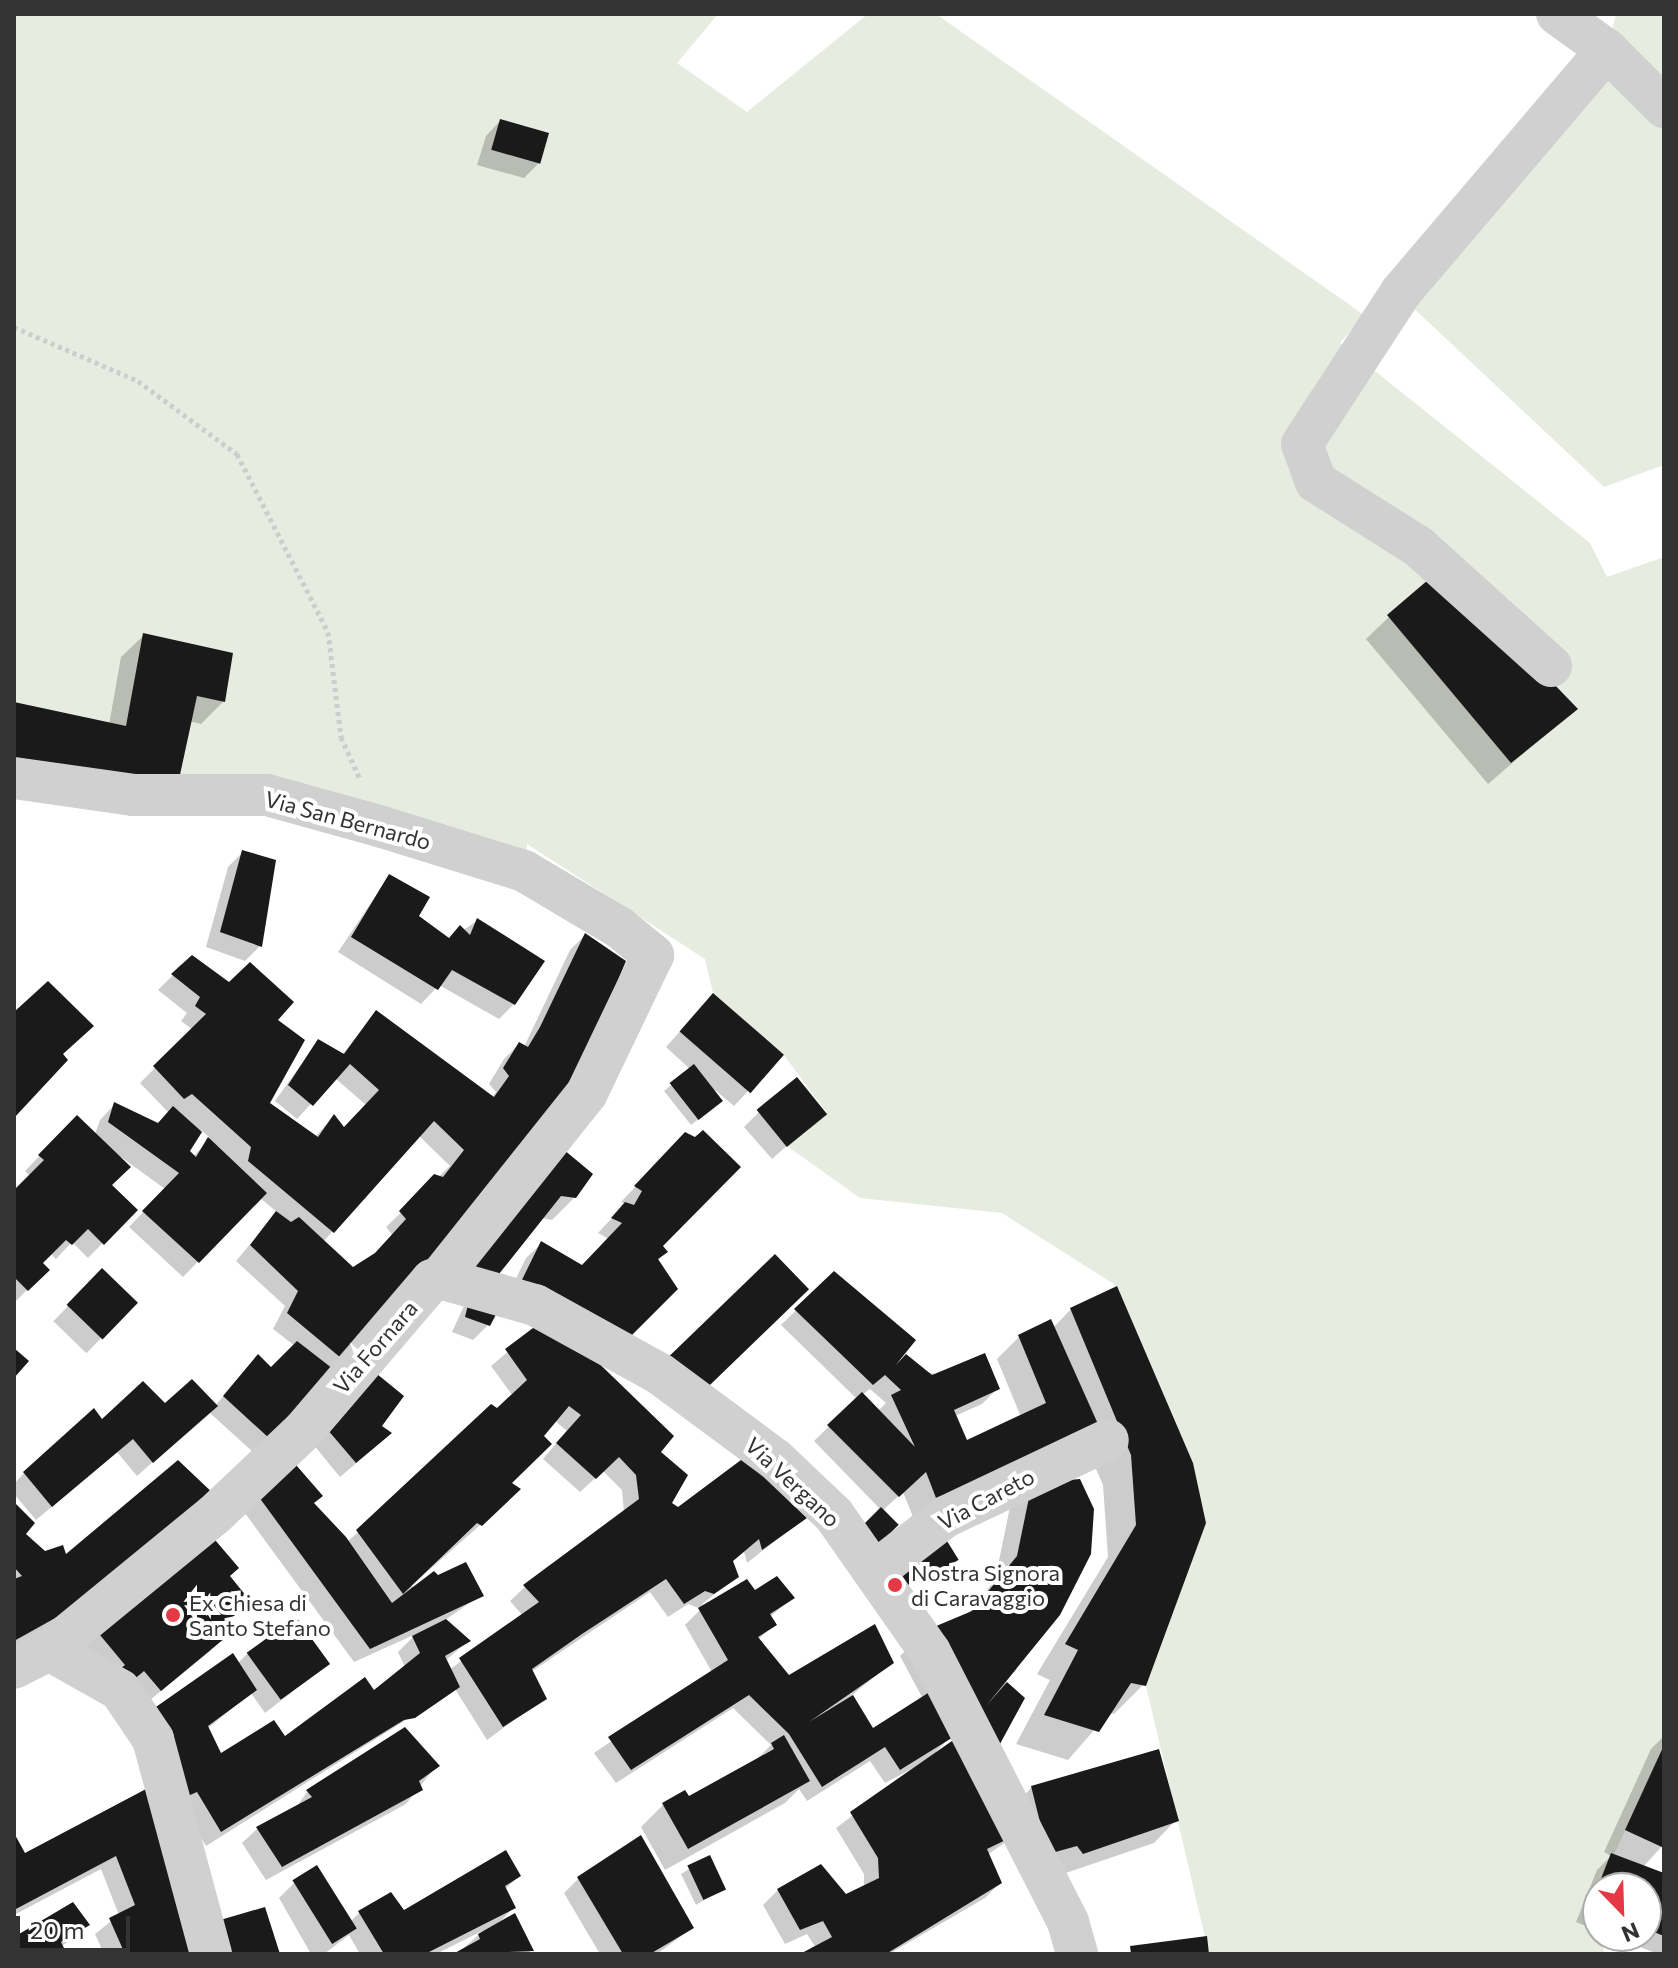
<!DOCTYPE html>
<style>
body{margin:0}
#map{position:relative;width:1678px;height:1968px;overflow:hidden;background:#fff;font-family:Commissioner,sans-serif}
div>[style]{position:absolute}
.green>*{inset:0;background:#e6ecdf}
.shadow>*{inset:0;background:#0003;transform-origin:0 0}
.building>*{inset:0;background:#1a1a1a;transform-origin:0 0}
.path>*{height:5px;margin-top:-2.5px;transform-origin:0;background:repeating-linear-gradient(90deg,#cdcdcd 0 4px,transparent 0 8px)}
.minor>*{height:42px;margin:-21px;padding:0 21px;transform-origin:21px;border-radius:21px;background:#d0d0d0}
.dots>*{width:22px;height:22px;translate:-50% -50%;box-sizing:border-box;border:4px solid #fff;border-radius:50%}
span{translate:-50% -50%;white-space:nowrap;text-align:center;line-height:1.15;-webkit-text-stroke:8px #fff;paint-order:stroke}
.street-label{font-size:22px;color:#333}
.poi-label{font-size:22px;color:#333}
.left{translate:0 -50%;text-align:left}
.frame{position:absolute;inset:0;border:16px solid #333;pointer-events:none}
.north{position:absolute;left:1582px;top:1872px;width:80px;height:80px;box-sizing:border-box;background:#fff;border:2px solid #adadad;border-radius:50%;rotate:157deg;font-size:22px;font-weight:700;line-height:32px;text-align:center;color:#333}
.north::after{content:'';display:block;margin:auto;width:28px;height:36px;background:#e63946;clip-path:polygon(50% 0,100% 100%,50% 72%,0 100%)}
.scale{position:absolute;left:16px;top:1916px;width:114px;height:36px;box-sizing:border-box;border:4px solid #333;border-top:0;padding-left:10px;font-size:24px;line-height:28px;white-space:nowrap;color:#333;-webkit-text-stroke:6px #fff;paint-order:stroke}
</style>
<div id="map">
<div class="green">
<i style="clip-path:polygon(evenodd,14px 14px,718px 14px,677px 63px,747px 112px,868px 14px,936px 14px,1364px 315px,1340px 343px,1590px 543px,1607px 577px,1664px 557px,1664px 1745px,1590px 1907px,1605px 1954px,1209px 1954px,1146px 1686px,1206px 1523px,1193px 1463px,1117px 1286px,1002px 1213px,860px 1198px,787px 1146px,827px 1113px,783px 1054px,713px 993px,705px 959px,527px 844px,527px 860px,14px 766px,14px 14px,500px 119px,549px 133px,540px 164px,491px 150px,500px 119px)"></i>
<i style="clip-path:polygon(1616px 14px,1664px 14px,1664px 465px,1604px 487px,1390px 286px,1607px 50px)"></i>
</div>
<div class="shadow">
<i style="clip-path:polygon(500px 121px,539px 163px,524px 178px,477px 165px,486px 136px)"></i>
<i style="clip-path:polygon(1389px 617px,1575px 709px,1488px 784px,1366px 639px)"></i>
<i style="clip-path:polygon(144px 635px,224px 701px,201px 724px,189px 721px,14px 790px,14px 704px,109px 725px,121px 657px)"></i>
<i style="clip-path:polygon(243px 852px,260px 946px,245px 961px,206px 947px,228px 867px)"></i>
<i style="clip-path:polygon(389px 876px,416px 917px,448px 940px,477px 921px,514px 1004px,499px 1019px,439px 985px,421px 1004px,338px 952px)"></i>
<i style="clip-path:polygon(evenodd,585px 935px,501px 1179px,254px 1453px,209px 1412px,137px 1476px,117px 1452px,36px 1520px,14px 1494px,14px 1484px,24px 1473px,102px 1422px,165px 1405px,215px 1406px,244px 1372px,271px 1369px,295px 1346px,273px 1329px,285px 1306px,236px 1261px,277px 1212px,260px 1198px,183px 1277px,129px 1227px,165px 1189px,121px 1157px,109px 1185px,135px 1210px,88px 1258px,72px 1242px,56px 1259px,50px 1253px,40px 1263px,47px 1270px,14px 1303px,14px 1193px,30px 1176px,25px 1171px,77px 1117px,95px 1134px,100px 1120px,114px 1105px,157px 1125px,169px 1113px,140px 1083px,193px 1030px,181px 1021px,187px 1013px,158px 990px,173px 975px,275px 1020px,268px 1104px,315px 1137px,333px 1117px,343px 1130px,366px 1105px,335px 1078px,297px 1119px,275px 1101px,318px 1041px,342px 1055px,376px 1012px,492px 1098px,496px 1092px,489px 1084px,504px 1059px,519px 1044px,524px 1047px,570px 950px,585px 935px,201px 1130px,210px 1138px,193px 1157px,187px 1151px,201px 1130px,585px 935px,418px 1135px,450px 1166px,386px 1227px,393px 1236px,373px 1257px,353px 1269px,323px 1242px,418px 1135px)"></i>
<i style="clip-path:polygon(698px 1011px,748px 1091px,734px 1106px,715px 1090px,714px 1107px,691px 1125px,664px 1091px,690px 1069px,666px 1047px)"></i>
<i style="clip-path:polygon(759px 1112px,824px 1113px,772px 1159px,744px 1127px)"></i>
<i style="clip-path:polygon(671px 1149px,661px 1246px,666px 1252px,657px 1261px,504px 1303px,526px 1258px,541px 1244px,582px 1267px,609px 1239px,598px 1233px,625px 1204px,621px 1202px)"></i>
<i style="clip-path:polygon(529px 1164px,575px 1197px,552px 1220px,541px 1218px,494px 1278px,488px 1325px,473px 1340px,452px 1332px)"></i>
<i style="left:102px;top:1271px;width:46px;height:70px;rotate:44deg"></i>
<i style="clip-path:polygon(evenodd,834px 1273px,898px 1365px,997px 1389px,982px 1404px,955px 1416px,966px 1442px,1021px 1417px,997px 1359px,1019px 1337px,1053px 1328px,1071px 1309px,1191px 1463px,1144px 1684px,1114px 1714px,1109px 1713px,1068px 1760px,1016px 1744px,1050px 1680px,1037px 1674px,1108px 1557px,1103px 1485px,1086px 1446px,919px 1532px,903px 1492px,882px 1511px,814px 1441px,857px 1399px,781px 1325px,834px 1273px,870px 1389px,886px 1403px,878px 1411px,862px 1395px,870px 1389px)"></i>
<i style="clip-path:polygon(evenodd,541px 1324px,659px 1452px,670px 1503px,678px 1510px,804px 1518px,747px 1563px,744px 1552px,731px 1562px,737px 1576px,701px 1605px,755px 1592px,792px 1598px,770px 1617px,774px 1624px,758px 1640px,789px 1678px,892px 1662px,851px 1696px,872px 1731px,923px 1699px,900px 1656px,923px 1634px,966px 1616px,995px 1580px,1010px 1507px,1033px 1485px,1059px 1614px,1005px 1683px,1022px 1699px,993px 1754px,1010px 1810px,1032px 1787px,1176px 1820px,1154px 1843px,1060px 1875px,1016px 1835px,987px 1855px,1000px 1883px,985px 1898px,889px 1954px,804px 1954px,816px 1948px,807px 1934px,785px 1944px,763px 1905px,778px 1890px,846px 1897px,864px 1887px,864px 1874px,836px 1828px,923px 1763px,885px 1783px,870px 1761px,807px 1801px,799px 1789px,785px 1803px,665px 1870px,641px 1827px,663px 1805px,688px 1799px,754px 1762px,771px 1745px,733px 1708px,616px 1783px,594px 1753px,712px 1672px,685px 1625px,701px 1609px,688px 1604px,668px 1617px,650px 1592px,531px 1672px,544px 1698px,487px 1740px,455px 1689px,206px 1846px,181px 1805px,166px 1813px,237px 1664px,247px 1654px,328px 1664px,265px 1713px,251px 1693px,207px 1729px,220px 1756px,284px 1739px,374px 1693px,405px 1667px,398px 1652px,416px 1634px,354px 1662px,242px 1509px,290px 1460px,312px 1504px,347px 1542px,513px 1396px,491px 1366px,541px 1324px,554px 1420px,567px 1431px,543px 1459px,580px 1492px,603px 1471px,622px 1490px,624px 1512px,525px 1587px,510px 1601px,523px 1616px,449px 1670px,445px 1661px,468px 1641px,445px 1620px,481px 1595px,411px 1586px,504px 1504px,509px 1483px,554px 1420px,541px 1324px,952px 1735px,960px 1738px,937px 1754px,936px 1752px,952px 1735px)"></i>
<i style="clip-path:polygon(352px 1383px,379px 1427px,375px 1447px,340px 1477px,308px 1438px)"></i>
<i style="clip-path:polygon(214px 1497px,40px 1631px,14px 1645px,14px 1505px,23px 1534px,45px 1554px,64px 1558px)"></i>
<i style="clip-path:polygon(210px 1537px,228px 1577px,248px 1602px,217px 1630px,223px 1638px,208px 1653px,145px 1704px,81px 1645px)"></i>
<i style="clip-path:polygon(920px 1560px,957px 1560px,924px 1583px,913px 1566px)"></i>
<i style="clip-path:polygon(1664px 1736px,1664px 1844px,1643px 1867px,1664px 1875px,1664px 1954px,1658px 1954px,1612px 1936px,1646px 1936px,1646px 1888px,1598px 1888px,1598px 1931px,1576px 1922px,1597px 1870px,1611px 1856px,1604px 1852px,1651px 1749px)"></i>
<i style="clip-path:polygon(437px 1765px,406px 1804px,266px 1880px,242px 1843px,257px 1829px,295px 1809px,307px 1792px)"></i>
<i style="clip-path:polygon(145px 1792px,179px 1895px,278px 1954px,104px 1954px,95px 1934px,119px 1915px,101px 1869px,14px 1915px,14px 1837px,25px 1856px)"></i>
<i style="clip-path:polygon(709px 1857px,723px 1888px,696px 1905px,681px 1874px)"></i>
<i style="clip-path:polygon(519px 1876px,504px 1890px,513px 1908px,497px 1925px,531px 1950px,528px 1954px,457px 1954px,484px 1930px,436px 1954px,360px 1954px,349px 1935px,324px 1954px,311px 1954px,279px 1898px,294px 1883px,350px 1922px,359px 1913px,403px 1913px)"></i>
<i style="clip-path:polygon(579px 1878px,692px 1928px,657px 1954px,600px 1954px,564px 1893px)"></i>
<i style="clip-path:polygon(88px 1925px,61px 1947px,65px 1954px,14px 1954px,14px 1939px)"></i>
</div>
<div class="building">
<i style="left:500px;top:119px;width:51px;height:32px;rotate:16deg"></i>
<i style="clip-path:polygon(1442px 568px,1578px 709px,1511px 763px,1387px 615px)"></i>
<i style="clip-path:polygon(143px 633px,233px 653px,225px 702px,197px 696px,178px 784px,14px 766px,14px 702px,126px 726px)"></i>
<i style="clip-path:polygon(242px 850px,276px 860px,262px 947px,220px 932px)"></i>
<i style="clip-path:polygon(389px 874px,430px 897px,419px 916px,449px 938px,460px 925px,470px 935px,477px 918px,545px 961px,515px 1005px,452px 970px,438px 990px,351px 937px)"></i>
<i style="clip-path:polygon(585px 933px,626px 961px,587px 1054px,561px 1097px,347px 1363px,287px 1313px,298px 1291px,250px 1245px,276px 1211px,291px 1222px,299px 1217px,353px 1267px,375px 1253px,406px 1219px,399px 1211px,434px 1174px,443px 1177px,464px 1150px,434px 1121px,334px 1233px,248px 1161px,251px 1147px,192px 1094px,184px 1099px,153px 1066px,206px 1014px,195px 1006px,200px 997px,171px 974px,192px 955px,229px 982px,250px 962px,294px 1002px,278px 1020px,305px 1040px,270px 1103px,318px 1137px,334px 1114px,344px 1127px,379px 1090px,350px 1064px,313px 1106px,288px 1085px,318px 1039px,344px 1054px,376px 1010px,494px 1097px,509px 1076px,503px 1068px,519px 1042px,528px 1047px,540px 1027px)"></i>
<i style="clip-path:polygon(48px 981px,94px 1026px,63px 1054px,68px 1060px,14px 1118px,14px 1012px)"></i>
<i style="left:713px;top:993px;width:94px;height:51px;rotate:41deg"></i>
<i style="left:694px;top:1064px;width:47px;height:31px;rotate:52deg"></i>
<i style="left:797px;top:1077px;width:48px;height:52px;rotate:51deg"></i>
<i style="clip-path:polygon(114px 1102px,158px 1123px,173px 1106px,202px 1132px,190px 1151px,196px 1157px,208px 1137px,267px 1193px,199px 1263px,142px 1211px,179px 1173px,108px 1122px)"></i>
<i style="clip-path:polygon(77px 1115px,131px 1167px,112px 1185px,138px 1210px,104px 1245px,88px 1229px,72px 1245px,66px 1240px,43px 1263px,50px 1270px,28px 1291px,14px 1277px,14px 1190px,44px 1160px,38px 1155px)"></i>
<i style="clip-path:polygon(703px 1130px,741px 1167px,663px 1246px,668px 1252px,658px 1259px,678px 1289px,627px 1340px,518px 1288px,541px 1241px,582px 1265px,622px 1223px,611px 1218px,625px 1202px,634px 1205px,642px 1191px,634px 1186px,685px 1132px,695px 1137px)"></i>
<i style="clip-path:polygon(551px 1139px,593px 1174px,576px 1198px,561px 1196px,495px 1279px,462px 1260px)"></i>
<i style="left:775px;top:1254px;width:49px;height:159px;rotate:46deg"></i>
<i style="left:102px;top:1268px;width:50px;height:51px;rotate:44deg"></i>
<i style="clip-path:polygon(834px 1271px,916px 1340px,895px 1366px,906px 1354px,932px 1375px,985px 1353px,1000px 1389px,954px 1410px,967px 1440px,1046px 1403px,1018px 1335px,1051px 1319px,1102px 1433px,941px 1511px,926px 1472px,899px 1497px,827px 1425px,862px 1392px,915px 1447px,891px 1395px,901px 1390px,885px 1375px,873px 1385px,794px 1309px)"></i>
<i style="clip-path:polygon(1117px 1286px,1193px 1463px,1206px 1523px,1146px 1686px,1131px 1683px,1099px 1732px,1044px 1715px,1078px 1650px,1065px 1644px,1136px 1525px,1131px 1455px,1070px 1308px)"></i>
<i style="clip-path:polygon(503px 1301px,490px 1326px,465px 1317px,468px 1305px)"></i>
<i style="clip-path:polygon(541px 1322px,581px 1346px,674px 1436px,661px 1452px,688px 1475px,672px 1503px,678px 1507px,745px 1457px,778px 1476px,807px 1518px,762px 1550px,759px 1539px,733px 1561px,739px 1577px,714px 1594px,705px 1591px,684px 1604px,666px 1579px,582px 1634px,532px 1669px,547px 1699px,503px 1727px,459px 1658px,539px 1602px,523px 1585px,639px 1499px,636px 1475px,619px 1457px,596px 1479px,556px 1443px,581px 1415px,569px 1406px,544px 1436px,552px 1444px,512px 1483px,521px 1489px,482px 1526px,477px 1523px,403px 1594px,356px 1530px,491px 1404px,497px 1408px,527px 1380px,505px 1349px)"></i>
<i style="clip-path:polygon(297px 1341px,337px 1372px,270px 1439px,223px 1396px,258px 1354px,271px 1367px)"></i>
<i style="clip-path:polygon(14px 1348px,29px 1361px,14px 1378px)"></i>
<i style="clip-path:polygon(366px 1365px,404px 1396px,382px 1426px,392px 1433px,356px 1463px,321px 1422px)"></i>
<i style="clip-path:polygon(192px 1379px,218px 1406px,153px 1463px,133px 1439px,52px 1507px,23px 1472px,94px 1408px,102px 1419px,143px 1381px,165px 1403px)"></i>
<i style="clip-path:polygon(290px 1458px,323px 1496px,314px 1503px,346px 1537px,392px 1603px,434px 1571px,438px 1575px,466px 1562px,484px 1596px,370px 1649px,256px 1493px)"></i>
<i style="clip-path:polygon(178px 1460px,217px 1497px,57px 1617px,14px 1641px,14px 1579px,22px 1576px,14px 1567px,14px 1502px,35px 1523px,26px 1534px,45px 1551px,63px 1545px,66px 1554px)"></i>
<i style="clip-path:polygon(1080px 1479px,1094px 1509px,1091px 1554px,1060px 1615px,986px 1706px,1007px 1682px,1025px 1698px,994px 1755px,922px 1632px,972px 1611px,1017px 1556px,1032px 1483px)"></i>
<i style="left:881px;top:1507px;width:25px;height:31px;rotate:45deg"></i>
<i style="clip-path:polygon(210px 1534px,239px 1568px,230px 1576px,251px 1602px,218px 1629px,225px 1638px,161px 1691px,144px 1671px,131px 1682px,120px 1669px,125px 1665px,95px 1629px)"></i>
<i style="left:947px;top:1541px;width:22px;height:33px;rotate:58deg"></i>
<i style="left:907px;top:1566px;width:18px;height:11px;rotate:68deg"></i>
<i style="clip-path:polygon(777px 1576px,795px 1598px,770px 1614px,777px 1625px,758px 1637px,789px 1675px,875px 1624px,894px 1663px,809px 1722px,853px 1695px,873px 1728px,928px 1693px,955px 1736px,900px 1770px,885px 1747px,822px 1787px,789px 1734px,749px 1695px,631px 1770px,608px 1737px,728px 1660px,698px 1608px,747px 1579px,755px 1590px)"></i>
<i style="left:296px;top:1617px;width:58px;height:61px;rotate:54deg"></i>
<i style="clip-path:polygon(446px 1619px,471px 1641px,445px 1656px,460px 1687px,415px 1718px,404px 1720px,221px 1832px,197px 1792px,181px 1799px,153px 1709px,233px 1653px,257px 1690px,208px 1726px,221px 1753px,274px 1720px,285px 1736px,365px 1677px,374px 1690px,420px 1653px,412px 1636px)"></i>
<i style="clip-path:polygon(405px 1727px,440px 1766px,419px 1781px,423px 1790px,282px 1867px,256px 1827px,312px 1797px,306px 1790px)"></i>
<i style="clip-path:polygon(962px 1734px,1020px 1833px,987px 1849px,1002px 1883px,886px 1954px,800px 1954px,832px 1937px,823px 1921px,800px 1930px,777px 1889px,821px 1864px,846px 1894px,879px 1878px,878px 1858px,850px 1812px)"></i>
<i style="clip-path:polygon(784px 1735px,810px 1781px,688px 1849px,662px 1803px,685px 1790px,689px 1796px,774px 1749px,771px 1743px)"></i>
<i style="clip-path:polygon(1664px 1745px,1664px 1848px,1625px 1830px)"></i>
<i style="clip-path:polygon(1159px 1749px,1179px 1821px,1083px 1854px,1077px 1846px,1048px 1854px,1031px 1786px)"></i>
<i style="clip-path:polygon(146px 1789px,201px 1954px,125px 1954px,109px 1918px,135px 1905px,116px 1856px,14px 1910px,14px 1833px,25px 1853px)"></i>
<i style="clip-path:polygon(641px 1835px,694px 1928px,650px 1954px,623px 1954px,577px 1877px)"></i>
<i style="clip-path:polygon(506px 1850px,521px 1876px,505px 1886px,516px 1908px,425px 1954px,384px 1954px,358px 1911px,391px 1892px,404px 1910px)"></i>
<i style="clip-path:polygon(1611px 1853px,1664px 1873px,1664px 1936px,1646px 1929px,1646px 1888px,1598px 1888px,1598px 1910px,1590px 1907px)"></i>
<i style="left:710px;top:1855px;width:38px;height:25px;rotate:65deg"></i>
<i style="left:317px;top:1865px;width:75px;height:29px;rotate:58deg"></i>
<i style="clip-path:polygon(73px 1902px,90px 1925px,61px 1942px,67px 1954px,14px 1954px,14px 1937px)"></i>
<i style="clip-path:polygon(265px 1907px,280px 1954px,220px 1954px,210px 1923px)"></i>
<i style="clip-path:polygon(515px 1913px,534px 1951px,453px 1954px,480px 1939px,478px 1934px)"></i>
<i style="clip-path:polygon(1207px 1936px,1209px 1954px,1131px 1954px,1130px 1946px)"></i>
</div>
<div class="path">
<i style="left:14px;top:327px;width:135px;rotate:23.5deg"></i>
<i style="left:138px;top:381px;width:123px;rotate:36.4deg"></i>
<i style="left:237px;top:454px;width:200px;rotate:62.9deg"></i>
<i style="left:328px;top:632px;width:106px;rotate:82.9deg"></i>
<i style="left:341px;top:737px;width:46px;rotate:65.7deg"></i>
</div>
<div class="minor">
<i style="left:1557px;top:14px;width:62px;rotate:35.8deg"></i>
<i style="left:1607px;top:50px;width:81px;rotate:45deg"></i>
<i style="left:1551px;top:666px;width:178px;rotate:-138deg"></i>
<i style="left:1419px;top:547px;width:122px;rotate:-147.7deg"></i>
<i style="left:1316px;top:482px;width:40px;rotate:-110.2deg"></i>
<i style="left:1302px;top:444px;width:181px;rotate:-56.9deg"></i>
<i style="left:1401px;top:292px;width:318px;rotate:-49.6deg"></i>
<i style="left:14px;top:778px;width:120px;rotate:8.1deg"></i>
<i style="left:133px;top:795px;width:134px"></i>
<i style="left:267px;top:795px;width:119px;rotate:15.5deg"></i>
<i style="left:382px;top:827px;width:149px;rotate:17.2deg"></i>
<i style="left:524px;top:871px;width:112px;rotate:30.7deg"></i>
<i style="left:620px;top:928px;width:43px;rotate:39.3deg"></i>
<i style="left:653px;top:955px;width:153px;rotate:115.6deg"></i>
<i style="left:587px;top:1093px;width:236px;rotate:128.5deg"></i>
<i style="left:440px;top:1278px;width:8px;rotate:166deg"></i>
<i style="left:432px;top:1280px;width:197px;rotate:130.5deg"></i>
<i style="left:304px;top:1430px;width:124px;rotate:136.6deg"></i>
<i style="left:214px;top:1515px;width:213px;rotate:140.7deg"></i>
<i style="left:49px;top:1650px;width:39px;rotate:153deg"></i>
<i style="left:440px;top:1278px;width:99px;rotate:15.9deg"></i>
<i style="left:535px;top:1305px;width:143px;rotate:28.9deg"></i>
<i style="left:660px;top:1374px;width:143px;rotate:36.5deg"></i>
<i style="left:775px;top:1459px;width:81px;rotate:43.5deg"></i>
<i style="left:834px;top:1515px;width:167px;rotate:55deg"></i>
<i style="left:930px;top:1652px;width:303px;rotate:62.9deg"></i>
<i style="left:1068px;top:1922px;width:33px;rotate:74deg"></i>
<i style="left:874px;top:1572px;width:90px;rotate:-37.8deg"></i>
<i style="left:945px;top:1517px;width:180px;rotate:-25.3deg"></i>
<i style="left:49px;top:1650px;width:81px;rotate:29.4deg"></i>
<i style="left:120px;top:1690px;width:59px;rotate:56deg"></i>
<i style="left:153px;top:1739px;width:223px;rotate:74.9deg"></i>
</div>
<div class="dots">
<i style="left:895px;top:1585px;background:#e63946"></i>
<i style="left:173px;top:1615px;background:#e63946"></i>
</div>
<div class="street-label">
<span style="left:348px;top:820px;rotate:15deg">Via San Bernardo</span>
<span style="left:375px;top:1347px;rotate:-49deg">Via Fornara</span>
<span style="left:793px;top:1482px;rotate:43deg">Via Vergano</span>
<span style="left:986px;top:1499px;rotate:-28deg">Via Careto</span>
</div>
<div class="poi-label">
<span class="left" style="left:911px;top:1585px">Nostra Signora<br>di Caravaggio</span>
<span class="left" style="left:189px;top:1615px">Ex Chiesa di<br>Santo Stefano</span>
</div>
<div class="frame"></div>
<div class="north">N</div>
<div class="scale">20 m</div>
</div>
